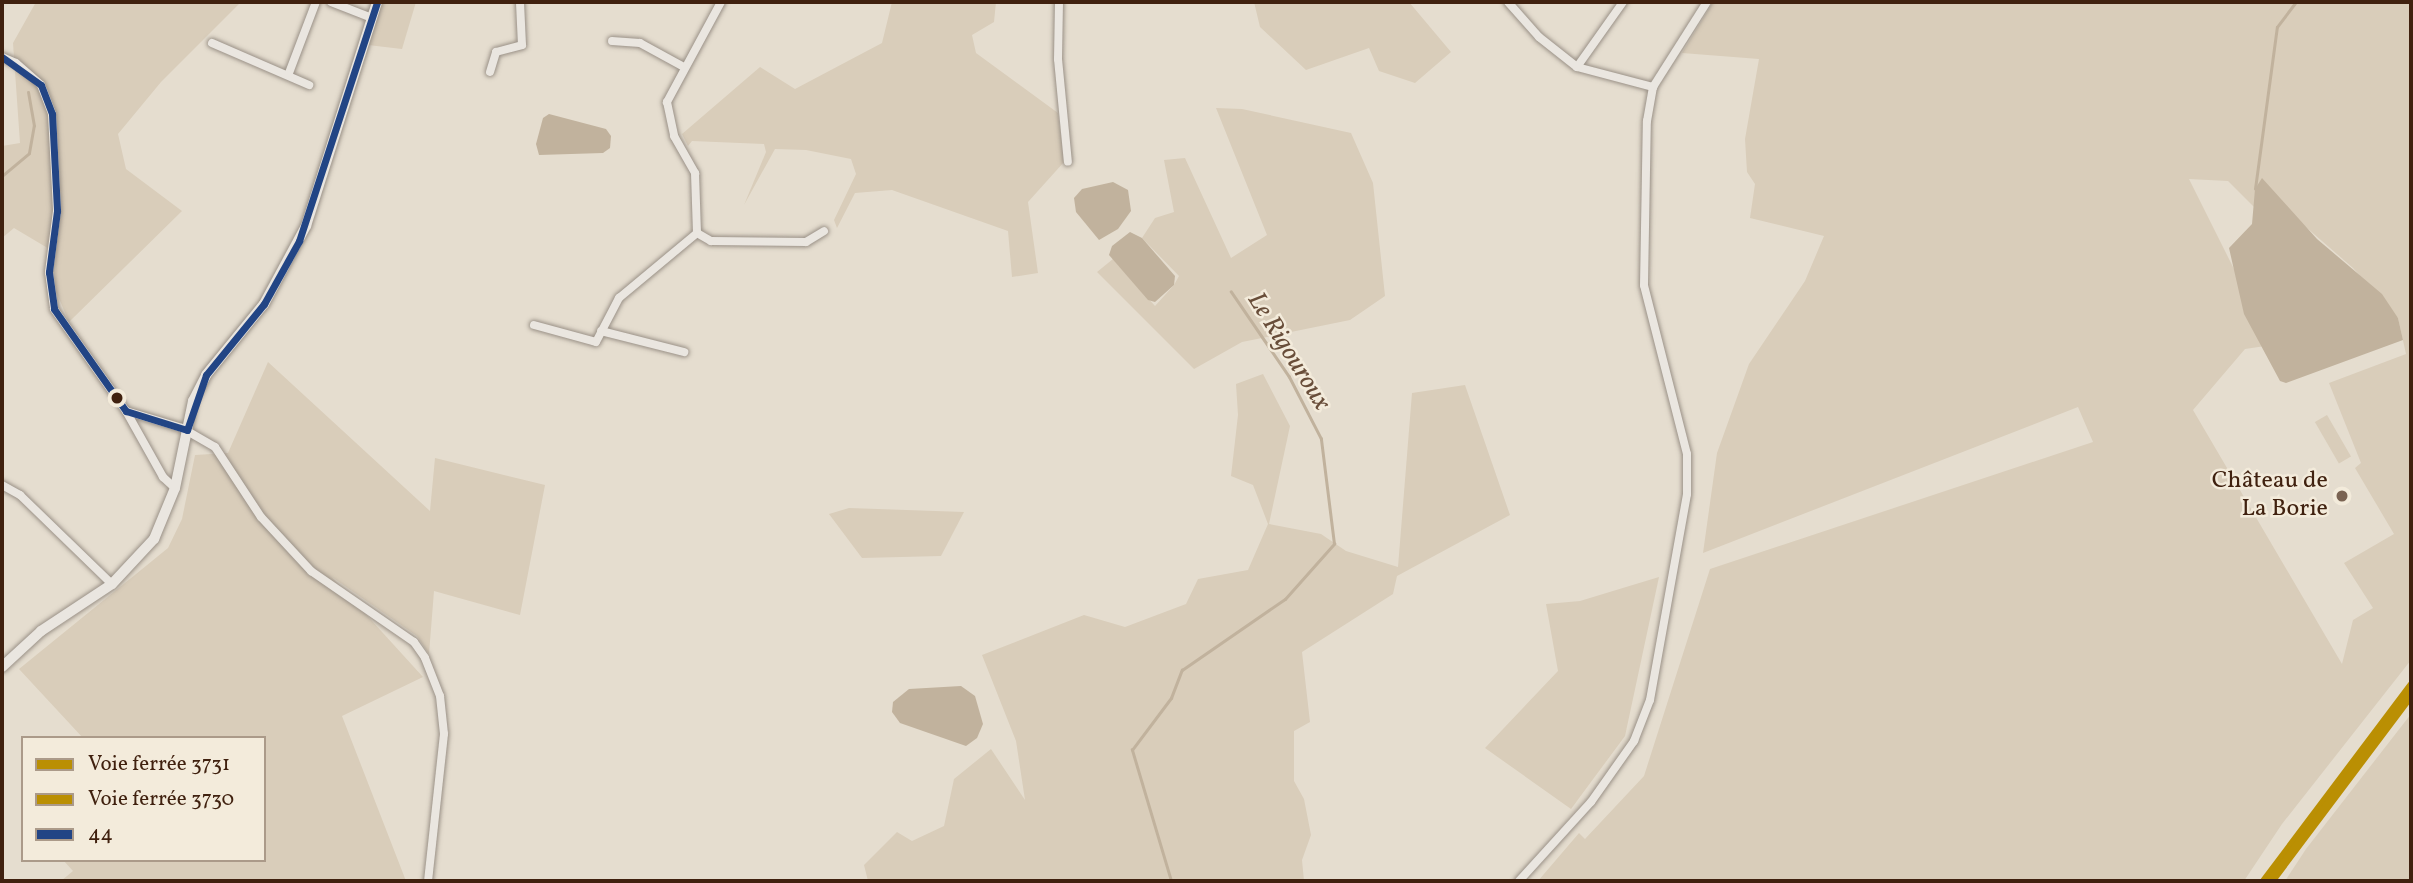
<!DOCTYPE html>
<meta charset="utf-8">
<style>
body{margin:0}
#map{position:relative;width:2413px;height:883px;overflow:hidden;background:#e5ddcf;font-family:Vollkorn,serif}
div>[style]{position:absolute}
.green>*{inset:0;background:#d9cdba;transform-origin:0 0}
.water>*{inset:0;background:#c1b29d}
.stream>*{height:2.5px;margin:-1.25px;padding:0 1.25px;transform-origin:1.25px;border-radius:1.25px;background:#c1b29d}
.roads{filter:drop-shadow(0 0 2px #9a9187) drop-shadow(0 0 2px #9a9187)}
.minor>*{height:8px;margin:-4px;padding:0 4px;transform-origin:4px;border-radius:4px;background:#eae6e0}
.tertiary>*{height:10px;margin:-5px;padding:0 5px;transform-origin:5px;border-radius:5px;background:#eae6e0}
.bus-1>*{height:7px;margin:-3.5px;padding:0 3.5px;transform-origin:3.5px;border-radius:3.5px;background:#224585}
.rail-1>*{height:9px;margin:-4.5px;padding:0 4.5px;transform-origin:4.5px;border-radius:4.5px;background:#ba8f03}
.rail-2>*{height:9px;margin:-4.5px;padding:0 4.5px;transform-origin:4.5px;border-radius:4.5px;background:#ba8f03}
.dots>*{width:19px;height:19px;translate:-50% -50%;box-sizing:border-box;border:4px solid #f3ebdb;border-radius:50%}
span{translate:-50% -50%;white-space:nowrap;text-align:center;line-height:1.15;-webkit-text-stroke:5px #f3ebdb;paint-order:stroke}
.poi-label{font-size:24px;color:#40210f}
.right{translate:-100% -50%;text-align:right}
.water-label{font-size:26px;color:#684d39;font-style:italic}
.frame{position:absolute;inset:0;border:4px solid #40210f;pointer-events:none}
.legend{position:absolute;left:21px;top:736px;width:245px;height:126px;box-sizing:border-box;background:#f3ebdb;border:2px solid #ab9a89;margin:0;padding:9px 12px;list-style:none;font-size:21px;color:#40210f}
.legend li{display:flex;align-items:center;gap:14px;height:35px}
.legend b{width:35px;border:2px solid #ab9a89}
</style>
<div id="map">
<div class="green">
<i style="clip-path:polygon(36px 2px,241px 2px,161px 82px,118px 134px,126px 169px,182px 211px,69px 322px,55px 289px,56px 253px,14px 228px,2px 238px,2px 146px,20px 143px,13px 43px)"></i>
<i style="clip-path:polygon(380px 2px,416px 2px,402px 49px,368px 45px)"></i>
<i style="clip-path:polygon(892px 2px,996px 2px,994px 22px,972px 35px,976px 53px,1058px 113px,1064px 162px,1028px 202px,1038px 273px,1012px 277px,1008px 231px,892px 190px,855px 193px,837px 228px,834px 220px,856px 174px,851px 159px,806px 150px,775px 149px,744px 205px,766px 152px,764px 144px,692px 141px,688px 146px,682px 134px,760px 67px,795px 89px,882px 43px)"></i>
<i style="clip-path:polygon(1254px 2px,1409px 2px,1451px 52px,1415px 83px,1379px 71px,1369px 48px,1306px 70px,1260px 27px)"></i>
<i style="clip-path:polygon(evenodd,1713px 2px,2411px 2px,2411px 660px,2282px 824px,2244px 881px,1538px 881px,1579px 833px,1585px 839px,1644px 776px,1710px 569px,2093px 442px,2078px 407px,1703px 553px,1717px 453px,1749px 364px,1805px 281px,1824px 236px,1750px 218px,1755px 184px,1747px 172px,1745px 139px,1759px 59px,1682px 53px,1713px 2px,2189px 179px,2228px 181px,2254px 207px,2262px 179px,2291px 214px,2353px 268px,2398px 318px,2406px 354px,2329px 383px,2361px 463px,2355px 468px,2394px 534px,2344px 563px,2373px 608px,2353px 620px,2342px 664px,2193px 410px,2245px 349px,2272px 345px,2189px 179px)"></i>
<i style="clip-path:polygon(1216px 108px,1242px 109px,1351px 133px,1373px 183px,1385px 296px,1350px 320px,1242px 342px,1194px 369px,1097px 272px,1113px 259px,1155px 306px,1174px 285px,1179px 276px,1142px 238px,1155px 218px,1174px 212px,1164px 160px,1185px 158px,1231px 258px,1267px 235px)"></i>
<i style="clip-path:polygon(268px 362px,430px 511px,435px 458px,545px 485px,520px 615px,434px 591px,429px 654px,417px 636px,332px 577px,423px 677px,342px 716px,406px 881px,61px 881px,73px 871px,63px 860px,264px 860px,264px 738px,83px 738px,19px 669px,168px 548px,182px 519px,195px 455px,228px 453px)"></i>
<i style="clip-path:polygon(1263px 374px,1290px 426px,1269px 524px,1321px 534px,1346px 551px,1398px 567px,1412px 393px,1465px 385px,1510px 515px,1397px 576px,1393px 594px,1302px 652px,1310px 722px,1294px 731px,1294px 781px,1304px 799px,1311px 835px,1302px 860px,1304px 881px,868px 881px,864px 865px,897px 832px,912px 841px,944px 826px,954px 779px,991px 749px,1025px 800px,1016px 741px,982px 655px,1084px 615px,1125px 627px,1186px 604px,1198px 579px,1248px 570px,1268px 524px,1253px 485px,1231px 476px,1238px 415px,1236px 384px)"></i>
<i style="left:2327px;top:415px;width:48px;height:14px;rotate:60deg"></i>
<i style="clip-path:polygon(849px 508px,964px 512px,941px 556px,862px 558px,829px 514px)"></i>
<i style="clip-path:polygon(1659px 577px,1625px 736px,1571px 809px,1485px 748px,1558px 671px,1546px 604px,1580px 601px)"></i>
<i style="clip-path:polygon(2411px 714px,2411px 881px,2285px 881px,2306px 849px)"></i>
</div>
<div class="water">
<i style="clip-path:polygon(549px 114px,606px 129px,611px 136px,610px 148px,603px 153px,539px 155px,536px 144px,543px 118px)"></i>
<i style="clip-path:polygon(2262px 178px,2317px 239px,2382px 294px,2398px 318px,2403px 340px,2286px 383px,2280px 381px,2244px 314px,2229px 248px,2252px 224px,2255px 189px)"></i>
<i style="clip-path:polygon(1113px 182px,1128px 190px,1131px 211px,1118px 229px,1099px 240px,1076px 212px,1074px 198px,1082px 189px)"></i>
<i style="clip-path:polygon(1130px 232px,1142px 238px,1175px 276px,1174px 285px,1155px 302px,1148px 300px,1109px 255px,1112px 246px)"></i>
<i style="clip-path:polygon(961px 686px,975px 696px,983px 724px,977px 738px,966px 746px,900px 723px,892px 712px,893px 702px,909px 689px)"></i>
</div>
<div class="stream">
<i style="left:2px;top:176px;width:35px;rotate:-40deg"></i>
<i style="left:29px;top:153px;width:27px;rotate:-80deg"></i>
<i style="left:34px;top:126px;width:34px;rotate:-100deg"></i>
<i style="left:2255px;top:189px;width:163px;rotate:-82.3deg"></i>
<i style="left:2277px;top:27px;width:31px;rotate:-53deg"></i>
<i style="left:1171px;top:881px;width:137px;rotate:-106.6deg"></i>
<i style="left:1132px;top:750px;width:65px;rotate:-53.1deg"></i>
<i style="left:1171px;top:698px;width:30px;rotate:-69deg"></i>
<i style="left:1182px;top:670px;width:125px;rotate:-34.6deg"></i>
<i style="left:1285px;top:599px;width:74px;rotate:-48.3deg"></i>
<i style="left:1334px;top:544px;width:106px;rotate:-97.1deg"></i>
<i style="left:1321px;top:439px;width:70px;rotate:-117.3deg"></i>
<i style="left:1289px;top:377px;width:103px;rotate:-124.3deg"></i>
</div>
<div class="roads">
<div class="minor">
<i style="left:331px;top:2px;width:44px;rotate:21.3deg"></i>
<i style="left:721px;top:2px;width:114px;rotate:118.4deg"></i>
<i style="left:667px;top:102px;width:35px;rotate:78deg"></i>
<i style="left:674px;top:136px;width:43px;rotate:60.4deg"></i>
<i style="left:695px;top:173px;width:60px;rotate:88.1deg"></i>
<i style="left:697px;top:233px;width:16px;rotate:30deg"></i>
<i style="left:711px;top:241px;width:95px;rotate:0.6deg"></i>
<i style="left:806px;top:242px;width:21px;rotate:-31deg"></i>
<i style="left:1059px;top:2px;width:57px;rotate:91deg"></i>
<i style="left:1058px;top:59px;width:103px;rotate:84.5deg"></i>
<i style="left:1508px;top:2px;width:47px;rotate:48.5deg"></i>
<i style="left:1539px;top:37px;width:48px;rotate:38.3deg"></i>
<i style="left:1577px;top:67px;width:79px;rotate:14.7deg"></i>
<i style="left:612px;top:41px;width:28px;rotate:4deg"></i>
<i style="left:640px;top:43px;width:50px;rotate:28.6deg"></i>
<i style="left:212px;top:43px;width:106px;rotate:23.4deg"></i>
<i style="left:2px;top:57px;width:15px;rotate:23deg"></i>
<i style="left:16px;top:63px;width:33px;rotate:41deg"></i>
<i style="left:41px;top:85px;width:31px;rotate:69deg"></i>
<i style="left:52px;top:114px;width:97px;rotate:87deg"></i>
<i style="left:57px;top:211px;width:62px;rotate:97.5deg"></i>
<i style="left:49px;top:272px;width:37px;rotate:82deg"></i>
<i style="left:54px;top:309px;width:125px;rotate:54.8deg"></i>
<i style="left:126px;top:411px;width:76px;rotate:60.7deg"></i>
<i style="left:163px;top:477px;width:16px;rotate:43deg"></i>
<i style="left:1577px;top:67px;width:80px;rotate:-54.7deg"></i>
<i style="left:490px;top:72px;width:21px;rotate:-73deg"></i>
<i style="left:496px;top:52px;width:27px;rotate:-15deg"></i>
<i style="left:522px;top:45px;width:43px;rotate:-92.7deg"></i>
<i style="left:289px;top:73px;width:76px;rotate:-69.2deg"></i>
<i style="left:534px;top:325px;width:64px;rotate:15.3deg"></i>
<i style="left:596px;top:342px;width:50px;rotate:-62.4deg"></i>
<i style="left:619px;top:298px;width:102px;rotate:-39.8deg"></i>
<i style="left:601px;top:331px;width:86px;rotate:14.2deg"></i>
<i style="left:126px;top:411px;width:59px;rotate:16.9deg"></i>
<i style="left:182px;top:428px;width:38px;rotate:30deg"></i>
<i style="left:215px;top:447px;width:84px;rotate:56.7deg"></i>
<i style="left:261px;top:517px;width:74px;rotate:47.2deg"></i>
<i style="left:311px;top:571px;width:125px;rotate:34.6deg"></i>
<i style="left:414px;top:642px;width:19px;rotate:55deg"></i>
<i style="left:425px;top:658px;width:41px;rotate:68.5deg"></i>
<i style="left:440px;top:696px;width:38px;rotate:84deg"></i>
<i style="left:444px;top:734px;width:148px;rotate:96.2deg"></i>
<i style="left:2px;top:485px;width:21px;rotate:29deg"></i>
<i style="left:20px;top:495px;width:128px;rotate:44.1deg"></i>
<i style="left:1519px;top:881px;width:107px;rotate:-47.7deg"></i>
<i style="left:1591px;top:802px;width:75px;rotate:-54.8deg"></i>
<i style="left:1634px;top:741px;width:44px;rotate:-68.7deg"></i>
<i style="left:1650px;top:700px;width:209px;rotate:-79.8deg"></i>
<i style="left:1687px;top:494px;width:40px;rotate:-90deg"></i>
<i style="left:1687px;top:454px;width:174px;rotate:-104.3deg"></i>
<i style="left:1644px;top:285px;width:164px;rotate:-89deg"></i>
<i style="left:1647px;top:121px;width:35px;rotate:-80deg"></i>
<i style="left:1653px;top:87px;width:101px;rotate:-57.6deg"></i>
</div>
<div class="tertiary">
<i style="left:2px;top:667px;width:53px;rotate:-42.7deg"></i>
<i style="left:41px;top:631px;width:85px;rotate:-33.5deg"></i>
<i style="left:112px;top:584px;width:62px;rotate:-47deg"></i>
<i style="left:154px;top:539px;width:55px;rotate:-67.6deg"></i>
<i style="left:175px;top:488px;width:89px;rotate:-78.3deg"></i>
<i style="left:193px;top:401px;width:29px;rotate:-63deg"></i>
<i style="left:206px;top:375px;width:92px;rotate:-50.8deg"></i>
<i style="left:264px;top:304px;width:89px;rotate:-61.7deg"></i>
<i style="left:306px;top:226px;width:235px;rotate:-72.4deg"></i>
</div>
</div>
<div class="bus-1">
<i style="left:2px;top:57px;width:48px;rotate:35.7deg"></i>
<i style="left:41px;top:85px;width:31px;rotate:69deg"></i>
<i style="left:52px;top:114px;width:97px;rotate:87deg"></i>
<i style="left:57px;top:211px;width:62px;rotate:97.5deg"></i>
<i style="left:49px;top:272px;width:37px;rotate:82deg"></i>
<i style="left:54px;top:309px;width:125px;rotate:54.8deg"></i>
<i style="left:126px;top:411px;width:64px;rotate:17.3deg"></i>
<i style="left:187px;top:430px;width:58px;rotate:-70.9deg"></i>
<i style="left:206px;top:375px;width:92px;rotate:-50.8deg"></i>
<i style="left:264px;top:304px;width:72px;rotate:-60.9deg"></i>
<i style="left:299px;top:241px;width:251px;rotate:-71.9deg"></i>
</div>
<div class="rail-1">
<i style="left:2264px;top:881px;width:245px;rotate:-53.1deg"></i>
</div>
<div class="rail-2">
<i style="left:2270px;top:881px;width:235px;rotate:-53.1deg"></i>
</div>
<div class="dots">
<i style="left:117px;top:398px;background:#40210f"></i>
<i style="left:2342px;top:496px;background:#7a6352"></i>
</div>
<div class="poi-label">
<span class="right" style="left:2328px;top:496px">Château de<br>La Borie</span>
</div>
<div class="water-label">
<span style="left:1288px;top:352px;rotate:58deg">Le Rigouroux</span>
</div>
<div class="frame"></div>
<ul class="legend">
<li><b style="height:9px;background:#ba8f03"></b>Voie ferrée 3731</li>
<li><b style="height:9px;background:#ba8f03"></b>Voie ferrée 3730</li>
<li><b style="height:9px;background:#224585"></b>44</li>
</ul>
</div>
